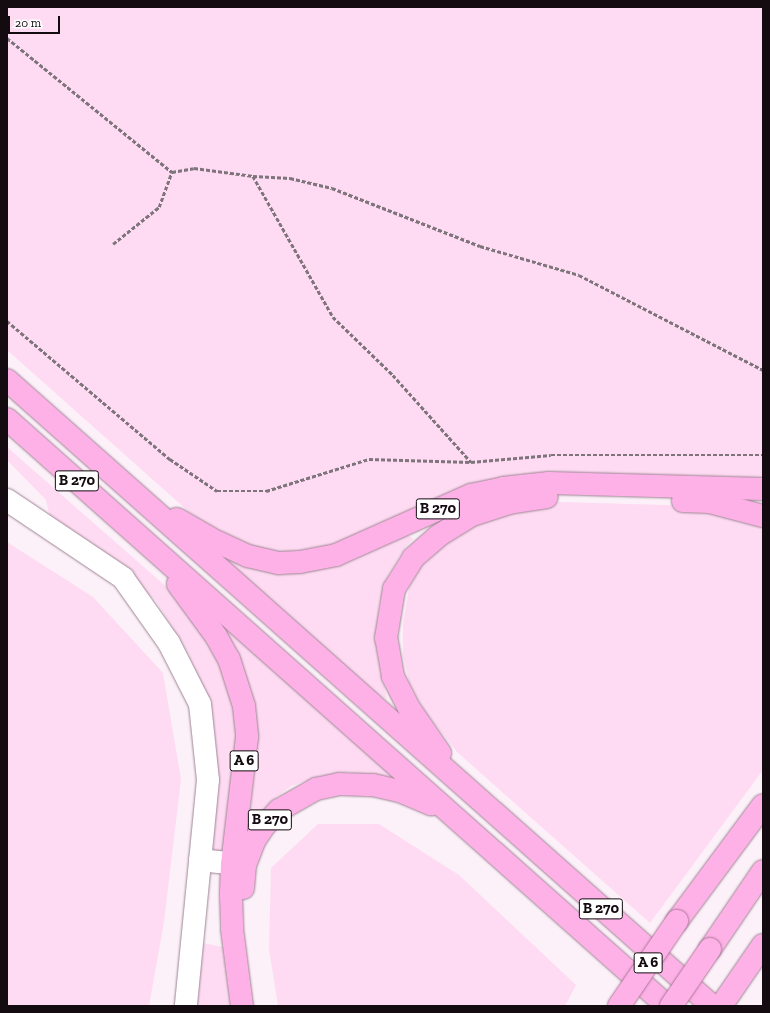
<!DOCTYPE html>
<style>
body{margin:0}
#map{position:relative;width:770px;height:1013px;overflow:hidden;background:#fcf1f8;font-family:"Zilla Slab",serif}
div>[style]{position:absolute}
.green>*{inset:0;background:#fedbf2}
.path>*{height:2.5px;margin-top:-1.25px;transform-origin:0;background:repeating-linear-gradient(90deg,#7e747b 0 4px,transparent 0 6px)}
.roads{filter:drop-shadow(0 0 1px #9e8495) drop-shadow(0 0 1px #9e8495)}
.minor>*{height:22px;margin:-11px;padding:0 11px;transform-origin:11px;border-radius:11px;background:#fff}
.highway>*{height:22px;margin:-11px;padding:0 11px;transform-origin:11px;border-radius:11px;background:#feb1e6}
.bridges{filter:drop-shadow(0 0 1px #ac779b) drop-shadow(0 0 1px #ac779b)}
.highway-bridge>*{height:22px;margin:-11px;padding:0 11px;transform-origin:11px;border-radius:11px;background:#feb1e6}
span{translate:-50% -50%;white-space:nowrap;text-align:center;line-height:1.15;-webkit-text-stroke:4px #fff;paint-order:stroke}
.shield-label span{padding:1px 3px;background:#fff;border:1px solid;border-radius:3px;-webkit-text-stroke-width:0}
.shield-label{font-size:15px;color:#140b11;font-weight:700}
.frame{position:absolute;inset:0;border:8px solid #140b11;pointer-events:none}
.scale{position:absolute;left:8px;top:16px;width:52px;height:18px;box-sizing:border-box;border:2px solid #140b11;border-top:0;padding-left:5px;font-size:12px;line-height:14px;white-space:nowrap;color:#140b11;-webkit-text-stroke:3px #fff;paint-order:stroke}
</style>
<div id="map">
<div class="green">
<i style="clip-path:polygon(7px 7px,763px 7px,763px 481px,550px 475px,331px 547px,279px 554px,251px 548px,223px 535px,188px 511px,7px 350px)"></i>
<i style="clip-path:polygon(7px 447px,170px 590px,211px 638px,232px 696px,239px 735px,223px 854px,210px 850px,218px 784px,216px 743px,209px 706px,189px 655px,156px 601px,136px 582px,50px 517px,46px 500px,7px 460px)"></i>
<i style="clip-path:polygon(559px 502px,667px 505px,714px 510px,763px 526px,763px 770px,650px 923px,457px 752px,426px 713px,409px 682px,403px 656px,403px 624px,409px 588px,424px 561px,454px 531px,535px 504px)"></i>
<i style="clip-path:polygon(408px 535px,413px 539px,406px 546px,388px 575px,379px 604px,376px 639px,378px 661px,387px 699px,376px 693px,222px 557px,224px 555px,239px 564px)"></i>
<i style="clip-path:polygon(7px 542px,93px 597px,163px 673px,181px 779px,164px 922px,149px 1006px,7px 1006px)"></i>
<i style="clip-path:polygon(222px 625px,400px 783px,381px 777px,349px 772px,305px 781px,291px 786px,276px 797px,250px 822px,255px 754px)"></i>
<i style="clip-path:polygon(318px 824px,379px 824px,459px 875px,576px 985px,565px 1006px,278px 1006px,269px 949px,271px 868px)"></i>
<i style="clip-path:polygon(203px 943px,223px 947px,230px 1006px,195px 1006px)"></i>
</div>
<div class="path">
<i style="left:7px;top:38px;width:213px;rotate:39.1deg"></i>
<i style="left:172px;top:172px;width:22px;rotate:-10deg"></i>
<i style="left:194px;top:168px;width:60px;rotate:7.7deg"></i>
<i style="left:253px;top:176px;width:162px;rotate:60.4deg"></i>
<i style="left:333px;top:317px;width:83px;rotate:44deg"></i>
<i style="left:393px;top:375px;width:117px;rotate:48.1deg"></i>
<i style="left:253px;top:176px;width:37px;rotate:3deg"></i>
<i style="left:290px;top:178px;width:43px;rotate:13.4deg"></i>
<i style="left:332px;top:188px;width:159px;rotate:21.4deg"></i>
<i style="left:480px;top:246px;width:103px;rotate:16.3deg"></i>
<i style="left:579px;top:275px;width:207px;rotate:27.3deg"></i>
<i style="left:113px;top:244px;width:59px;rotate:-38.8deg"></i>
<i style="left:159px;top:207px;width:37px;rotate:-70deg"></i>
<i style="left:7px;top:321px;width:214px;rotate:40.3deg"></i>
<i style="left:170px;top:459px;width:57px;rotate:34.2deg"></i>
<i style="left:217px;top:491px;width:49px"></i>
<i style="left:266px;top:491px;width:108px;rotate:-17.3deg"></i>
<i style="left:369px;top:459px;width:102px;rotate:1.7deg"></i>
<i style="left:471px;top:462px;width:80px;rotate:-5deg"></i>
<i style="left:551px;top:455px;width:212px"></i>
</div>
<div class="roads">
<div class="minor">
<i style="left:7px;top:500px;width:140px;rotate:33.9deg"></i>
<i style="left:123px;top:578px;width:80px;rotate:54.7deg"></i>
<i style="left:169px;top:643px;width:68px;rotate:63.1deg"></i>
<i style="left:200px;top:704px;width:76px;rotate:84deg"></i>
<i style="left:208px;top:780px;width:227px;rotate:95.6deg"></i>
<i style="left:200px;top:860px;width:45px;rotate:6.3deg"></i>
</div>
<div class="highway">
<i style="left:7px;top:380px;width:943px;rotate:41.6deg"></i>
<i style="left:7px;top:419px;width:883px;rotate:41.65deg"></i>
<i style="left:683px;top:501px;width:27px;rotate:2deg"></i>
<i style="left:710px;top:502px;width:55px;rotate:14.8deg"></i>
<i style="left:177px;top:519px;width:39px;rotate:30deg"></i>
<i style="left:211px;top:539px;width:41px;rotate:24.7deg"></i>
<i style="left:248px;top:556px;width:32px;rotate:13deg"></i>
<i style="left:279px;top:563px;width:21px;rotate:-3deg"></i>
<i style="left:300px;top:562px;width:37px;rotate:-11deg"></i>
<i style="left:336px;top:555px;width:148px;rotate:-24deg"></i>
<i style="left:471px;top:495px;width:33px;rotate:-12deg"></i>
<i style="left:503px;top:488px;width:46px;rotate:-6.2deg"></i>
<i style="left:549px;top:483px;width:214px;rotate:1.6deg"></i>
<i style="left:178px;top:584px;width:64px;rotate:53.8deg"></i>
<i style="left:216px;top:636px;width:26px;rotate:61deg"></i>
<i style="left:229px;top:659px;width:49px;rotate:72.3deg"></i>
<i style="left:244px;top:706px;width:31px;rotate:84deg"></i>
<i style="left:247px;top:737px;width:128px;rotate:96.7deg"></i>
<i style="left:232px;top:864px;width:31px;rotate:92deg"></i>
<i style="left:231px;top:895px;width:34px;rotate:88deg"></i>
<i style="left:232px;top:929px;width:78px;rotate:82.6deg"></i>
<i style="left:440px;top:753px;width:55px;rotate:-124.6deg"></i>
<i style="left:409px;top:708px;width:36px;rotate:-117deg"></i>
<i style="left:393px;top:676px;width:39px;rotate:-100deg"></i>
<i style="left:386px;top:638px;width:50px;rotate:-80.7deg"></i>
<i style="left:394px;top:589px;width:36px;rotate:-58deg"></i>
<i style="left:413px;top:558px;width:33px;rotate:-41deg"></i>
<i style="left:438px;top:536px;width:40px;rotate:-32deg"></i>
<i style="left:472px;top:515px;width:39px;rotate:-18deg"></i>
<i style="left:509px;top:503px;width:38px;rotate:-9deg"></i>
<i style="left:243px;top:888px;width:23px;rotate:-85deg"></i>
<i style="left:245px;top:865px;width:26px;rotate:-69deg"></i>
<i style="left:254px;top:841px;width:18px;rotate:-56deg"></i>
<i style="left:264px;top:826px;width:22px;rotate:-47deg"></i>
<i style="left:279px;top:810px;width:43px;rotate:-29.6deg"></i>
<i style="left:316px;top:789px;width:24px;rotate:-12deg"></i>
<i style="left:339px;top:784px;width:34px;rotate:2deg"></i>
<i style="left:373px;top:785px;width:28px;rotate:13deg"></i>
<i style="left:400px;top:791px;width:34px;rotate:23deg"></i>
<i style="left:677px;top:921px;width:144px;rotate:-53.4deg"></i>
<i style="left:710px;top:949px;width:94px;rotate:-55.8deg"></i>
<i style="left:721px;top:1006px;width:74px;rotate:-55.5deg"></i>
</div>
</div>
<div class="bridges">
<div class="highway-bridge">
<i style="left:619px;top:1006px;width:103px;rotate:-55.7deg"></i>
<i style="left:671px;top:1006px;width:69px;rotate:-55.6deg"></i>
</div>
</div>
<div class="shield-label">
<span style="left:77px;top:481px">B 270</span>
<span style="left:438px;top:509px">B 270</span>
<span style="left:244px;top:761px">A 6</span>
<span style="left:270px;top:820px">B 270</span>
<span style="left:601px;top:909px">B 270</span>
<span style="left:648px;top:963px">A 6</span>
</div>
<div class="frame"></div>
<div class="scale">20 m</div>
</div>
